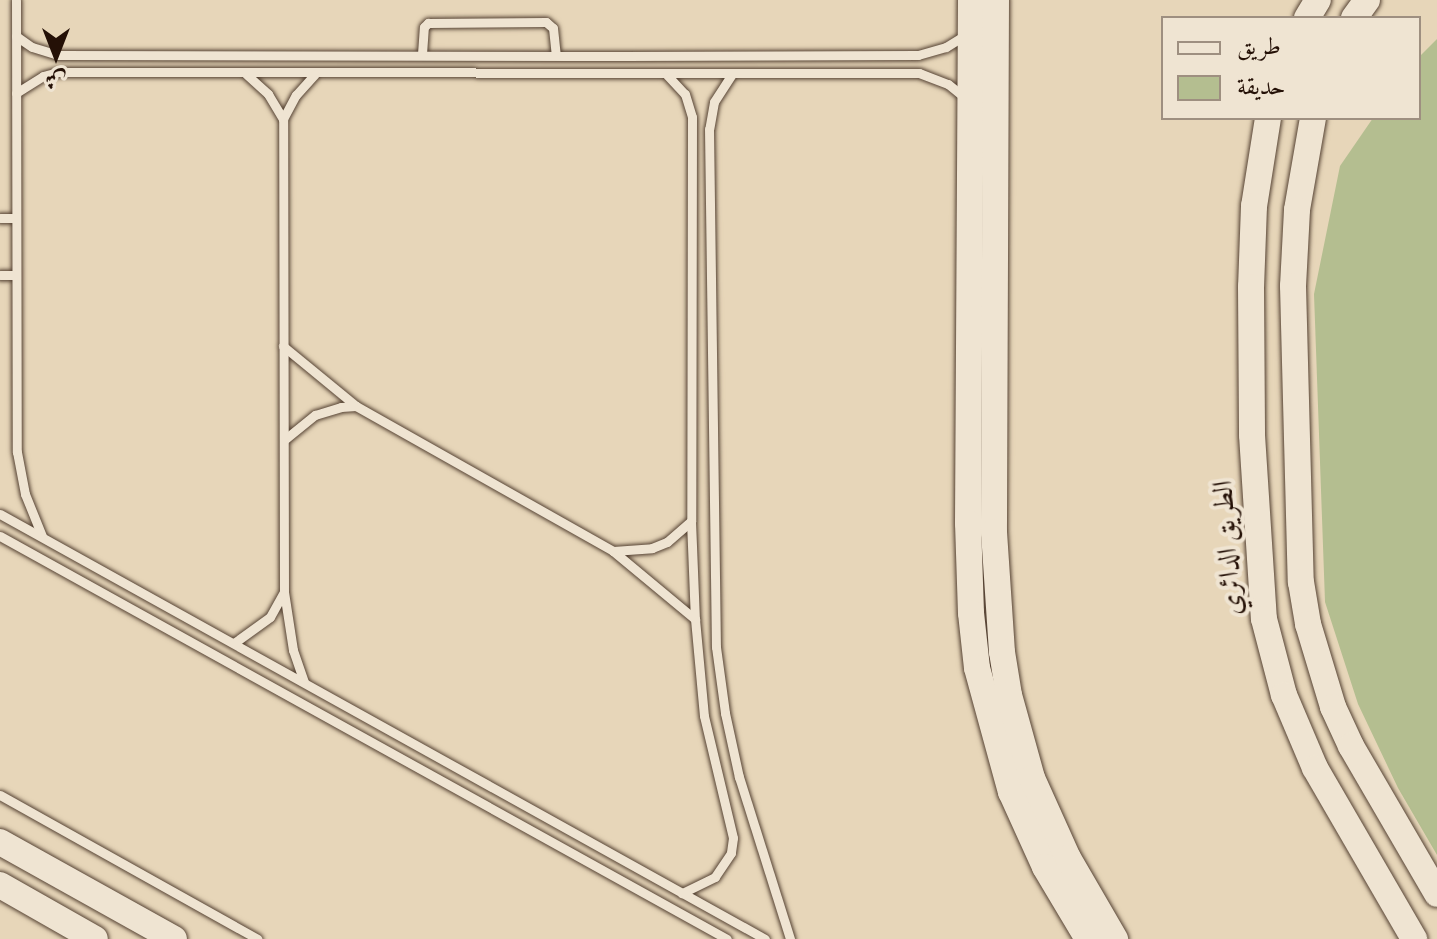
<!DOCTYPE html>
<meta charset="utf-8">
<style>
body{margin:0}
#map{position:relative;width:1437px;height:939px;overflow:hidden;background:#e7d6b9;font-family:"IM FELL Double Pica",Amiri,serif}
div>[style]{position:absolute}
.green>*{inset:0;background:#b4be90}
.roads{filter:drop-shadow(0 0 2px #554233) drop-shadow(0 0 2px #554233)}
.lane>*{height:9px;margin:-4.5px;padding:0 4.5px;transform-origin:4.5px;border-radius:4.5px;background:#efe4d2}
.secondary>*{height:26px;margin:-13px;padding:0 13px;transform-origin:13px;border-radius:13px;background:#efe4d2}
span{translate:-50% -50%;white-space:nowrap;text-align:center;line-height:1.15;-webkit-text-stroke:8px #efe4d2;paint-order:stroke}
.street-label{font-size:28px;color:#241006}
.legend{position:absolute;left:1161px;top:16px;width:260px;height:104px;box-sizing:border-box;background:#efe4d2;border:2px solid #9e8f80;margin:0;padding:10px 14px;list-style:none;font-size:24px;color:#241006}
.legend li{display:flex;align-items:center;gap:16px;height:40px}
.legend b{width:40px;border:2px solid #9e8f80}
.north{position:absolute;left:16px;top:16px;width:80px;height:80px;-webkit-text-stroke:6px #efe4d2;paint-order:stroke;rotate:180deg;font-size:22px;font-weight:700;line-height:32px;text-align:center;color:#241006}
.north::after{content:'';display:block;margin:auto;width:28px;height:36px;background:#241006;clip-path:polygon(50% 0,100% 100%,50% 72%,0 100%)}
</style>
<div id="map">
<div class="green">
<i style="clip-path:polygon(1437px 39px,1437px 855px,1398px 788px,1358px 704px,1325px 602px,1314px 294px,1340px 166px,1373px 118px,1419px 118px,1419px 57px)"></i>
</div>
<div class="roads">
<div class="lane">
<i style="left:16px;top:0;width:452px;rotate:89.9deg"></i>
<i style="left:17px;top:452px;width:43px;rotate:79.2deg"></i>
<i style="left:25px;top:494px;width:45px;rotate:68deg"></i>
<i style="left:16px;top:36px;width:19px;rotate:35deg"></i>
<i style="left:32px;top:47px;width:27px;rotate:17deg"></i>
<i style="left:58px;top:55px;width:567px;rotate:0.1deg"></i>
<i style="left:625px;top:56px;width:293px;rotate:-0.2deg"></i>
<i style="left:918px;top:55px;width:29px;rotate:-16deg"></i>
<i style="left:946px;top:47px;width:22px;rotate:-32deg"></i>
<i style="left:422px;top:54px;width:27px;rotate:-86deg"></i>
<i style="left:424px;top:27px;width:6px;rotate:-45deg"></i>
<i style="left:428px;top:23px;width:118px;rotate:-0.5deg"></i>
<i style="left:546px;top:22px;width:9px;rotate:41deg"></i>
<i style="left:553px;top:28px;width:27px;rotate:84deg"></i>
<i style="left:246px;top:74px;width:30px;rotate:42deg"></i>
<i style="left:268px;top:94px;width:29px;rotate:59deg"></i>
<i style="left:732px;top:74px;width:33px;rotate:123deg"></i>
<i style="left:714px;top:102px;width:27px;rotate:100deg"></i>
<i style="left:709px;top:129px;width:518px;rotate:89.23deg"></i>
<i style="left:716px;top:647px;width:67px;rotate:82.2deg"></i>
<i style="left:725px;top:713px;width:66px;rotate:77.7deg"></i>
<i style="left:739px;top:777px;width:170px;rotate:72.5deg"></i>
<i style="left:667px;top:75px;width:26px;rotate:47deg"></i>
<i style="left:685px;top:94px;width:24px;rotate:73deg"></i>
<i style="left:692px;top:117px;width:404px;rotate:90.1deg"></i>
<i style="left:691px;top:521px;width:98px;rotate:87.7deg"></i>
<i style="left:695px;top:619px;width:97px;rotate:84.7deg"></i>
<i style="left:704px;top:716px;width:125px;rotate:76.6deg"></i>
<i style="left:733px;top:838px;width:15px;rotate:98deg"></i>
<i style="left:731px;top:853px;width:29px;rotate:124deg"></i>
<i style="left:715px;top:877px;width:37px;rotate:154deg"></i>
<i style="left:16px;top:93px;width:32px;rotate:-32deg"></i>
<i style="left:43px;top:76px;width:16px;rotate:-15deg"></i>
<i style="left:58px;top:72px;width:861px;rotate:0.07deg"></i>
<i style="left:919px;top:73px;width:31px;rotate:21deg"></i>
<i style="left:948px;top:84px;width:21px;rotate:39deg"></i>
<i style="left:0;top:218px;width:16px"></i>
<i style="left:0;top:275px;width:16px"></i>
<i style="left:283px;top:346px;width:94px;rotate:39.4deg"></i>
<i style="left:356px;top:406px;width:295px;rotate:29.4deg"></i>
<i style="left:613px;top:551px;width:107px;rotate:39.7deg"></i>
<i style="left:284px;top:440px;width:40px;rotate:-39deg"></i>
<i style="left:315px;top:415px;width:27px;rotate:-17deg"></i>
<i style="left:341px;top:407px;width:15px;rotate:-4deg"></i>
<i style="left:0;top:514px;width:875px;rotate:29.05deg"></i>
<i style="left:0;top:536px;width:831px;rotate:29deg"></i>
<i style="left:613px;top:551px;width:39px;rotate:-4deg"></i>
<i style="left:652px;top:548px;width:16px;rotate:-22deg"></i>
<i style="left:667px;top:542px;width:32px;rotate:-41deg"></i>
<i style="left:234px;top:643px;width:44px;rotate:-35.8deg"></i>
<i style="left:270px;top:617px;width:29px;rotate:-61deg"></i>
<i style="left:304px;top:682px;width:34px;rotate:-109deg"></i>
<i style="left:293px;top:650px;width:59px;rotate:-98.8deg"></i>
<i style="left:284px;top:592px;width:473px;rotate:-90.1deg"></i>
<i style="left:283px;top:119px;width:27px;rotate:-62deg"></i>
<i style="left:296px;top:95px;width:28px;rotate:-48deg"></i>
<i style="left:0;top:795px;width:295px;rotate:29.2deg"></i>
</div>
<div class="secondary">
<i style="left:971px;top:0;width:523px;rotate:90.33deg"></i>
<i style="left:968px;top:523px;width:90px;rotate:88.1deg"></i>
<i style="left:971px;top:613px;width:55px;rotate:83.8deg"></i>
<i style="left:977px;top:668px;width:129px;rotate:74.7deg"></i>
<i style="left:1011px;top:792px;width:82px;rotate:65.6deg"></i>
<i style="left:1045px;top:867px;width:84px;rotate:59.2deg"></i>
<i style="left:996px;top:0;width:532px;rotate:90.22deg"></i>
<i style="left:994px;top:532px;width:120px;rotate:86.2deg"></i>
<i style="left:1002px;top:652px;width:44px;rotate:80.8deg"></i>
<i style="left:1009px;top:695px;width:86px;rotate:74.5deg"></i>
<i style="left:1032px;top:778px;width:88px;rotate:65.8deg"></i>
<i style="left:1068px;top:858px;width:94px;rotate:59.9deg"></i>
<i style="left:1307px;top:18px;width:21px;rotate:-59deg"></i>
<i style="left:1354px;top:18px;width:22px;rotate:-54deg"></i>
<i style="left:1268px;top:118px;width:89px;rotate:99deg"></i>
<i style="left:1254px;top:206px;width:81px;rotate:92.1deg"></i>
<i style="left:1251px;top:287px;width:148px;rotate:89.6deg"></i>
<i style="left:1252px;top:435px;width:184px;rotate:86.3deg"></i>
<i style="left:1264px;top:619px;width:79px;rotate:75.3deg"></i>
<i style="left:1284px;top:695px;width:79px;rotate:67deg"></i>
<i style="left:1315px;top:768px;width:198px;rotate:59.9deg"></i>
<i style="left:1313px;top:118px;width:93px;rotate:99.9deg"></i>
<i style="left:1297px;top:210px;width:76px;rotate:93deg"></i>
<i style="left:1293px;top:286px;width:296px;rotate:88.5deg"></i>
<i style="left:1301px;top:582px;width:43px;rotate:80.5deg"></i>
<i style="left:1308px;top:624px;width:87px;rotate:73.2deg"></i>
<i style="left:1333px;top:707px;width:43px;rotate:65.2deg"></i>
<i style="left:1351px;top:746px;width:171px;rotate:59.8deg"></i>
<i style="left:0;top:842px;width:199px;rotate:29.1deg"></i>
<i style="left:0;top:885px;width:109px;rotate:29.6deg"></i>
</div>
</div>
<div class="street-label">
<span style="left:1228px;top:548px;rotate:-94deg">الطريق الدائري</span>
</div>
<ul class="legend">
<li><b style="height:10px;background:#efe4d2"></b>طريق</li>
<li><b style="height:22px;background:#b4be90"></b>حديقة</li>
</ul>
<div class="north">ش</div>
</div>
